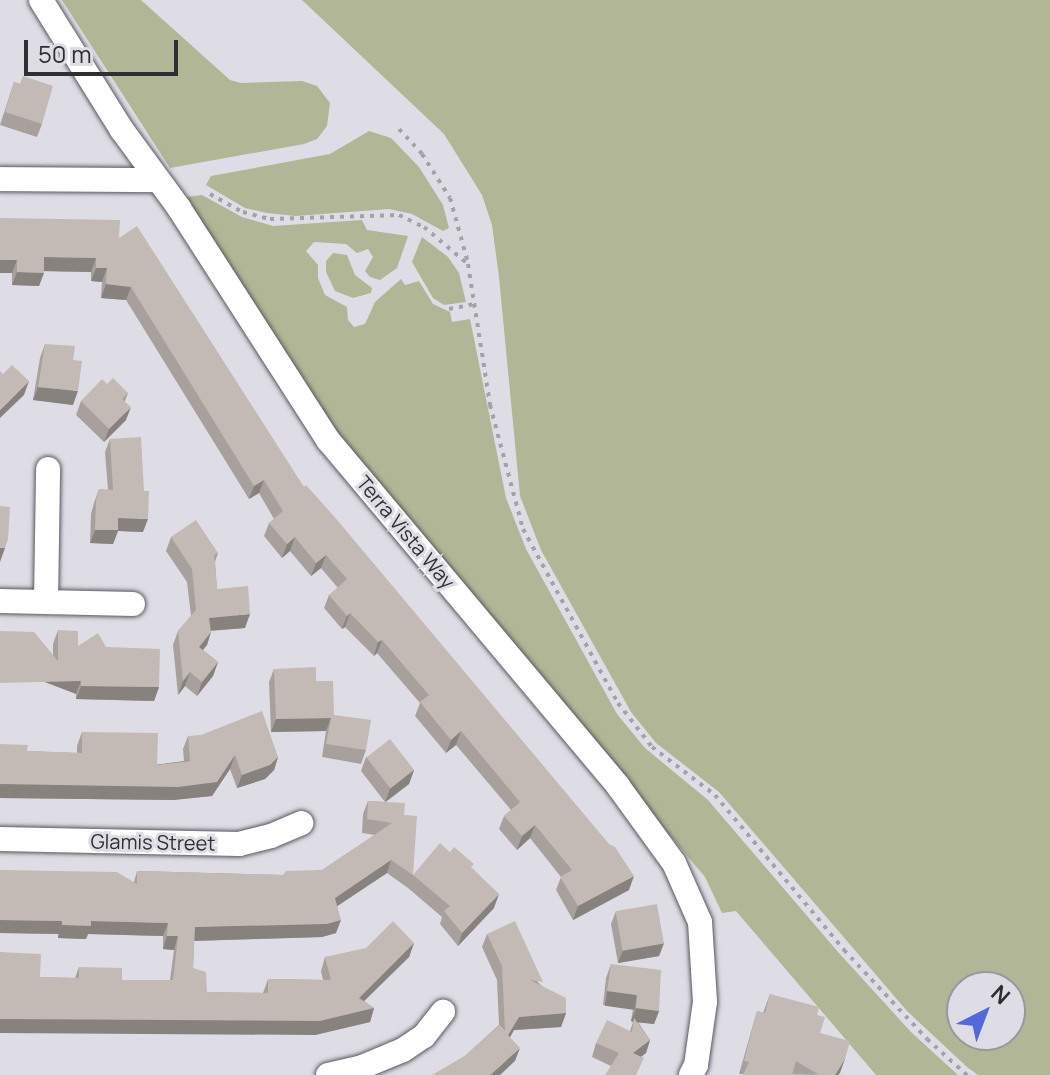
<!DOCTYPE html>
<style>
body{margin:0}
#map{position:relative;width:1050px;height:1075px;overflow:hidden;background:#dedde6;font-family:Manrope,sans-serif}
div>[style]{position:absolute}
.green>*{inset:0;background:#b1b696}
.path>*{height:4px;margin-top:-2px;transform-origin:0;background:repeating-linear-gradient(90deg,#a3a2a9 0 4px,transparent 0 10px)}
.roads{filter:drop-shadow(0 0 2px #59585f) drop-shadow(0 0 2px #59585f)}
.minor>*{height:24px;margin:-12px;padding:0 12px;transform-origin:12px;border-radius:12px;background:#fff}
.wall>*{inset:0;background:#a8a09c}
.shaded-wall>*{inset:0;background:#88827f;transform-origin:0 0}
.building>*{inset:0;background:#c3bab5;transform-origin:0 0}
span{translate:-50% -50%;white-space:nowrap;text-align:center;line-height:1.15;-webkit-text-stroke:6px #dedde6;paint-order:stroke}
.street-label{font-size:20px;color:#2f2e32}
.north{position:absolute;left:946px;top:971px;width:80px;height:80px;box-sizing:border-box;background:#dedde6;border:2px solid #98979e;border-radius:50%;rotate:42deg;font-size:22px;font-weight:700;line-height:32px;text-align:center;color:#2f2e32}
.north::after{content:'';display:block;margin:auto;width:28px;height:36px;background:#5269de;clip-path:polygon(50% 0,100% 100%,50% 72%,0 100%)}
.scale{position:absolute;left:24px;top:40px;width:154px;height:36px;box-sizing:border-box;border:4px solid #2f2e32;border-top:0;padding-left:10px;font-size:24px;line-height:28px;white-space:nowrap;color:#2f2e32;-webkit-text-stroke:6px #dedde6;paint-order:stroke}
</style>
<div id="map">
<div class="green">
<i style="clip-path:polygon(62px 0,141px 0,230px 80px,241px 83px,302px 81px,317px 86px,330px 103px,327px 126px,317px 139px,304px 144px,170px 168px)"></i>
<i style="clip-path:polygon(evenodd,302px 0,1050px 0,1050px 1075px,978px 1075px,967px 1067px,907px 1011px,719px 792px,656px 743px,631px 712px,541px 550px,520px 496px,499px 277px,492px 225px,482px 195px,444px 134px,302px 0,962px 987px,1010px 987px,1010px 1035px,962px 1035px,962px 987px)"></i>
<i style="clip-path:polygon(369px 131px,391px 138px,419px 167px,443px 205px,449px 228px,443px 231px,412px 214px,389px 209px,296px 216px,267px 213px,245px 208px,206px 185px,211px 176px,330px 154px)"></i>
<i style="clip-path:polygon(202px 195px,242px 217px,273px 226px,362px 220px,367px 230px,408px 236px,397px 268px,380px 280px,370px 277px,365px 271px,373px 257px,368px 249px,357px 253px,346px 244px,314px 242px,306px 251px,318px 265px,318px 278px,325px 295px,347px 307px,348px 320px,354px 327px,365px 324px,375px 302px,401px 279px,405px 285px,419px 281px,433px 304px,450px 312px,452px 322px,470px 319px,506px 498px,526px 549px,617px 714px,645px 748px,708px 800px,838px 952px,911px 1032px,958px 1075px,876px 1075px,736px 911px,722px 913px,705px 877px,363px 469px,323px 415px,186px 197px)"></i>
<i style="clip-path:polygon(422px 237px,448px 257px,459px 273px,466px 302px,444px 305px,433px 298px,412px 262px)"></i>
<i style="clip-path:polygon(333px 253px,347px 255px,355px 275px,372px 288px,371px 293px,353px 298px,335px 291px,326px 272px,326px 261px)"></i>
</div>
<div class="path">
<i style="left:399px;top:129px;width:34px;rotate:47deg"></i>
<i style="left:422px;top:154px;width:52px;rotate:57.5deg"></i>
<i style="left:450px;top:198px;width:67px;rotate:74.5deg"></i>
<i style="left:210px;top:194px;width:38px;rotate:29deg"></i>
<i style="left:243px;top:212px;width:28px;rotate:15deg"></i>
<i style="left:270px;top:219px;width:129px;rotate:-1.8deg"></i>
<i style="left:399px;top:215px;width:28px;rotate:26deg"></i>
<i style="left:424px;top:227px;width:57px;rotate:40.1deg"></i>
<i style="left:468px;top:264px;width:143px;rotate:81.1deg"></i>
<i style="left:490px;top:405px;width:128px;rotate:75.1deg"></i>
<i style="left:523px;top:529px;width:198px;rotate:61.4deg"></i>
<i style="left:618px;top:703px;width:56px;rotate:52.3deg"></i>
<i style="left:652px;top:747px;width:79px;rotate:37.3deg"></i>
<i style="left:715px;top:795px;width:202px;rotate:50.2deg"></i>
<i style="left:844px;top:950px;width:122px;rotate:47deg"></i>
<i style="left:927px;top:1039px;width:54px;rotate:42deg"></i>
<i style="left:449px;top:309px;width:25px;rotate:-11deg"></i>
</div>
<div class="roads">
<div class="minor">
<i style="left:41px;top:0;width:153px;rotate:58.1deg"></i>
<i style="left:122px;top:130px;width:97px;rotate:53.8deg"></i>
<i style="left:179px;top:208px;width:276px;rotate:57.3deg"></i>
<i style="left:328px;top:440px;width:451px;rotate:50deg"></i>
<i style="left:618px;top:786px;width:95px;rotate:54deg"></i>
<i style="left:674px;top:863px;width:64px;rotate:66.2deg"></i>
<i style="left:700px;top:922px;width:80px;rotate:86.4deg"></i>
<i style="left:705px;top:1002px;width:64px;rotate:98.1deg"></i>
<i style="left:696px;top:1065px;width:11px;rotate:117deg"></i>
<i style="left:0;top:179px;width:157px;rotate:0.4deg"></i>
<i style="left:0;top:601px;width:133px;rotate:1.3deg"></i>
<i style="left:46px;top:602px;width:133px;rotate:-89.1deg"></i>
<i style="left:0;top:839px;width:239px;rotate:1.2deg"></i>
<i style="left:239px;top:844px;width:33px;rotate:-14deg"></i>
<i style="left:271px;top:836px;width:33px;rotate:-23deg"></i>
<i style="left:328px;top:1075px;width:35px;rotate:-13deg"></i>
<i style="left:362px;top:1067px;width:44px;rotate:-22.5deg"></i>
<i style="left:403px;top:1050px;width:25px;rotate:-34deg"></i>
<i style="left:424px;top:1036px;width:31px;rotate:-52deg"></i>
</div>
</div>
<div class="wall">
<i style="clip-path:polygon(14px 82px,20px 84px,42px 124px,37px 137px,0 125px)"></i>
<i style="clip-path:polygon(0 218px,119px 238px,304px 487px,629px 890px,573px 920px,556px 890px,561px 877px,530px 838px,517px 850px,499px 829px,504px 816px,511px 810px,456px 745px,446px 753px,415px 716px,420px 703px,377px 653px,374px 656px,345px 627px,342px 629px,324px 608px,329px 595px,338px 588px,321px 568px,311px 576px,290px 551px,282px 558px,264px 536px,269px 523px,274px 519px,259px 493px,249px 499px,126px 300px,101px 298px,102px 282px,91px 281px,91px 272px,44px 271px,39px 286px,12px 285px,12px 273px)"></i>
<i style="clip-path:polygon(45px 344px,73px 360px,73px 405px,33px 400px,40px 358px)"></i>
<i style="clip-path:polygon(107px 384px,128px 393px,125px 401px,126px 420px,104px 442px,76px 415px,81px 401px)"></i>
<i style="clip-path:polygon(110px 439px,143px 532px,118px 531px,113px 544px,90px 543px,91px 514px,94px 503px,99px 489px,108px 490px,105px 452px)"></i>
<i style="clip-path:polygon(171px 537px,218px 553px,215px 562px,217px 589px,245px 628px,211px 631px,207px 645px,203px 650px,218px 662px,213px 676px,197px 696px,185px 686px,178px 695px,173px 645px,178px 631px,191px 616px,187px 582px,166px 551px)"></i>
<i style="clip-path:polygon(58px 630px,78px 646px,106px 647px,159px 687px,154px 701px,76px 699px,76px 694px,53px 655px,53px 644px)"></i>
<i style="clip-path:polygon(274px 669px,316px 681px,334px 715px,366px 750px,361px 764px,322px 757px,326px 731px,271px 732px,269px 682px)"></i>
<i style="clip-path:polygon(82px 732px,157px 765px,184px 761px,183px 749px,188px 736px,278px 757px,274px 770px,265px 779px,237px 788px,230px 769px,212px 796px,173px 800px,0 798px,0 744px,27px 751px,77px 753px,77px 746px)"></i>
<i style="clip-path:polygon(366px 757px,414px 770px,409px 784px,386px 802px,404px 815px,413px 875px,472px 868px,494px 908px,458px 946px,440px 924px,442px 917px,408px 888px,387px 873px,337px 906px,336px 933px,322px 937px,194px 941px,193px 968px,207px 992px,263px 993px,268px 979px,323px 980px,321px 971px,325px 957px,414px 943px,409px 957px,364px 1001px,374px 1008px,370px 1022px,315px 1035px,40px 977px,75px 978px,79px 967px,122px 980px,170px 980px,174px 950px,163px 949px,163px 936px,88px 934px,86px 939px,58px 938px,58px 934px,0 933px,0 870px,134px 882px,137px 871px,283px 875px,322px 870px,375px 835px,362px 833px,363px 814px,368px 801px,385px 802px,361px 771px)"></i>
<i style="clip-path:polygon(616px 911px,664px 943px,659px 956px,618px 963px,611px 924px)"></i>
<i style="clip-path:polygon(487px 934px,542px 986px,566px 1013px,561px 1027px,514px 1030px,510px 1037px,515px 1061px,466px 1055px,499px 1025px,497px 980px,482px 947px)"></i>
<i style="clip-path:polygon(611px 964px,659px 1011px,654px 1024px,638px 1022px,650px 1040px,646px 1053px,641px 1057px,611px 1066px,592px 1057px,596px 1043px,630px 1031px,633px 1022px,631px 1021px,633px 1009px,603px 1005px,606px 978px)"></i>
<i style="clip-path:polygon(770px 994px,817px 1015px,820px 1033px,845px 1059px,838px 1075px,739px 1074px,757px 1011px,763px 1013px)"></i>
</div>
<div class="shaded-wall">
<i style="clip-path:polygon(44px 257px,96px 258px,91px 272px,39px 271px)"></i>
<i style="clip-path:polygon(0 260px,17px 260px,12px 273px,0 273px)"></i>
<i style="clip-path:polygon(96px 268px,107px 268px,102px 282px,91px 281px)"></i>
<i style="clip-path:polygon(17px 272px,44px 273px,39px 286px,12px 285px)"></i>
<i style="clip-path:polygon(106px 284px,131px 287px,126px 300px,101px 298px)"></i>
<i style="clip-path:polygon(29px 381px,24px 395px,0 418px,0 410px)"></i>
<i style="clip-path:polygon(38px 387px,78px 391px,73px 405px,33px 400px)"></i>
<i style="clip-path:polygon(131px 407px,126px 420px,104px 442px,109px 429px)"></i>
<i style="clip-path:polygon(264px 480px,259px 493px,249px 499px,254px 486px)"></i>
<i style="clip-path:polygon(118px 518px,148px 519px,143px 532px,118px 531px,113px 544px,90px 543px,95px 530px)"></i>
<i style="clip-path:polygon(295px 537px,290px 551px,282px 558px,287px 544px)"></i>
<i style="clip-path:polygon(0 548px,5px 548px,0 562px)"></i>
<i style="clip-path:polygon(326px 555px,321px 568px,311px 576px,316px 563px)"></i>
<i style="clip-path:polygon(350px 613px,345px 627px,342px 629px,347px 616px)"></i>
<i style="clip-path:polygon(250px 614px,245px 628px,204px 631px,209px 618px)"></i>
<i style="clip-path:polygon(211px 632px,207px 645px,194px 660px,199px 647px)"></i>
<i style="clip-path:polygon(382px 640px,377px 653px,374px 656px,378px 642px)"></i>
<i style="clip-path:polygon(218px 662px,213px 676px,197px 696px,202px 682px)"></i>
<i style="clip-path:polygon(190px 672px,185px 686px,178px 695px,183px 681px)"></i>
<i style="left:81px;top:681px;width:14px;height:81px;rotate:111deg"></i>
<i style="clip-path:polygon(81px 686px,159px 687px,154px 701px,76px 699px)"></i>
<i style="clip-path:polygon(331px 718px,326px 731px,271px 732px,276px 719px)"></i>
<i style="clip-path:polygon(461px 731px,456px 745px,446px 753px,451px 740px)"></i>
<i style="clip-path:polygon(235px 755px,230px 769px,212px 796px,173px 800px,0 798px,0 784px)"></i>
<i style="clip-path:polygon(278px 757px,274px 770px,265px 779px,237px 788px,242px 775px)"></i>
<i style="clip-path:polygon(414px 770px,409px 784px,385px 802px,390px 789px)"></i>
<i style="clip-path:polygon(535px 825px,530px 838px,517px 850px,522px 836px)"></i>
<i style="clip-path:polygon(391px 860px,387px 873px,330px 911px,335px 898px)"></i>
<i style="clip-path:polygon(634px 876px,629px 890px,573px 920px,578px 906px)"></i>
<i style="clip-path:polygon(499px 894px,494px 908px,458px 946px,462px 933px)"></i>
<i style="left:0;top:920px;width:62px;height:13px;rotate:1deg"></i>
<i style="clip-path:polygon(341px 920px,336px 933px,322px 937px,190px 941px,195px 927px)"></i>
<i style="clip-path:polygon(91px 921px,168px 923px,163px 936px,88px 934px,86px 939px,58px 938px,62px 925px)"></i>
<i style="clip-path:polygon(167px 936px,178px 936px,174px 950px,163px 949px)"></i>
<i style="clip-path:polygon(414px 943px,409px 957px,354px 1011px,359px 998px)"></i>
<i style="clip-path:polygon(664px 943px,659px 956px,618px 963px,623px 950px)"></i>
<i style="left:607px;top:991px;width:30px;height:15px;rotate:8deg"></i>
<i style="clip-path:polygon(374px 1008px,370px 1022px,315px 1035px,0 1033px,0 1019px)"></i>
<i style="clip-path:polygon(636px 1008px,659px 1011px,654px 1024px,634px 1022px,634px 1018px,633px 1022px,631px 1021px)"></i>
<i style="clip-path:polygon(566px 1013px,561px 1027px,514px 1030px,504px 1048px,508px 1035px,519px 1017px)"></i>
<i style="clip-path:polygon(650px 1040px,646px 1053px,628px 1067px,633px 1053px)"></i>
<i style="clip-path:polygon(520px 1048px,515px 1061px,500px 1075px,490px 1075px)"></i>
<i style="clip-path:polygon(845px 1059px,840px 1073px,838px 1075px,835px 1075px)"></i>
</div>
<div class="building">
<i style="clip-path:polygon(23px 76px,53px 86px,42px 124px,5px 112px,14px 82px,20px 84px)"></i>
<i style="clip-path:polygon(0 218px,120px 220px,119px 238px,137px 226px,304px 487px,306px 485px,333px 515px,609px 844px,615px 847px,634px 876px,578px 906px,560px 877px,572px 870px,535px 825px,522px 836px,504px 816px,520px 802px,461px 731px,451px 740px,420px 702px,429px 695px,382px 640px,378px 642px,350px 613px,347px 616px,329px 595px,347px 579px,326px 555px,316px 563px,295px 537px,287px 544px,269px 523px,283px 511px,264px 480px,254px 486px,131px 287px,106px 284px,107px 268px,96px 268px,96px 258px,44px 257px,44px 273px,17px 272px,17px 260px,0 260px)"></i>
<i style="clip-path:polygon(45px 344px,75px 346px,73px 360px,82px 361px,78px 391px,38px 387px)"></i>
<i style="clip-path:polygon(12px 365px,29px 381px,0 410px,0 371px,3px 374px)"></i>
<i style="clip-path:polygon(113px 378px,128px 393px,122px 399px,131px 407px,109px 429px,81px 401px,102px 379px,107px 384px)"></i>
<i style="clip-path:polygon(141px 437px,144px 491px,149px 491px,148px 519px,118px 518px,118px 530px,95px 530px,96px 501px,99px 489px,113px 490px,110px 439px)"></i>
<i style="clip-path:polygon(0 506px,10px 507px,8px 539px,5px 548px,0 548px)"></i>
<i style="clip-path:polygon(196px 520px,218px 553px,214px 555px,217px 589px,248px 586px,250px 614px,209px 618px,211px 632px,199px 647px,218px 662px,202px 682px,190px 672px,183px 681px,178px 631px,196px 610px,192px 569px,171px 537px)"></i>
<i style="clip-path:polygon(58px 630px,78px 631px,78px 646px,98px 633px,106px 647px,160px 649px,159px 687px,81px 686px,81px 681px,0 683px,0 631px,34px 632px,58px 661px)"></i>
<i style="clip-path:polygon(316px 667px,316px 681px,333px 681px,334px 715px,371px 720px,366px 750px,326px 744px,331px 718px,276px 719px,274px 669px)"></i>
<i style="clip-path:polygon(262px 711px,278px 757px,270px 765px,242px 775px,235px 755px,217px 782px,178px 787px,0 784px,0 744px,28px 745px,27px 751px,82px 753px,82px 732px,158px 733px,157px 765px,190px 761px,188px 736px,201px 735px)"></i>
<i style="left:390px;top:739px;width:39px;height:30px;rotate:52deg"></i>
<i style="clip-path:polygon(368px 801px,405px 803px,404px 815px,417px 816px,413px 875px,391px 860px,335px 898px,341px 920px,327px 924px,195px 927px,193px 968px,206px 972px,207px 992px,268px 993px,268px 979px,331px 980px,325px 957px,366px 948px,393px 921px,414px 943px,359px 998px,374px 1008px,320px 1021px,0 1019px,0 952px,41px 954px,40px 977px,79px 978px,79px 967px,122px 968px,122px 980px,173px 980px,178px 936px,167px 936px,168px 923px,91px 921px,91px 926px,62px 925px,62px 921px,0 920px,0 870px,117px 872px,137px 884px,137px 871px,283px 875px,286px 871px,322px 870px,392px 823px,367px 819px)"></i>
<i style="clip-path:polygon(440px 843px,450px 852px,454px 847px,474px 864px,471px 867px,499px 894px,462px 933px,444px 911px,450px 906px,413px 875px)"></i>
<i style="left:657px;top:904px;width:40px;height:42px;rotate:80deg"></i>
<i style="clip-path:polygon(515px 921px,543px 982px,530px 980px,566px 998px,566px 1013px,519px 1017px,508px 1035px,520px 1048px,490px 1075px,432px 1075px,466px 1055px,500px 1025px,505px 1031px,502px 966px,487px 934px)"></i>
<i style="clip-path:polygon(611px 964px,661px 970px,659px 1011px,636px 1008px,637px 995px,607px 991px)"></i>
<i style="clip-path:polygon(770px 994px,819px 1007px,817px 1015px,825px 1017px,820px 1033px,850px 1041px,845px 1059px,835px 1075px,819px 1075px,796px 1061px,792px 1075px,743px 1075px,749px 1062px,744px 1061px,757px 1011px,765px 1013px)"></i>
<i style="clip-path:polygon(634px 1018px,650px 1040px,633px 1053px,644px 1058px,636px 1075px,605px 1075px,619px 1053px,596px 1043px,607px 1020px,632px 1032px)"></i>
</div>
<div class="street-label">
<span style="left:406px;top:532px;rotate:50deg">Terra Vista Way</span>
<span style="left:153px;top:842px;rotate:1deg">Glamis Street</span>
</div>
<div class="north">N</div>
<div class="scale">50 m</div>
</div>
